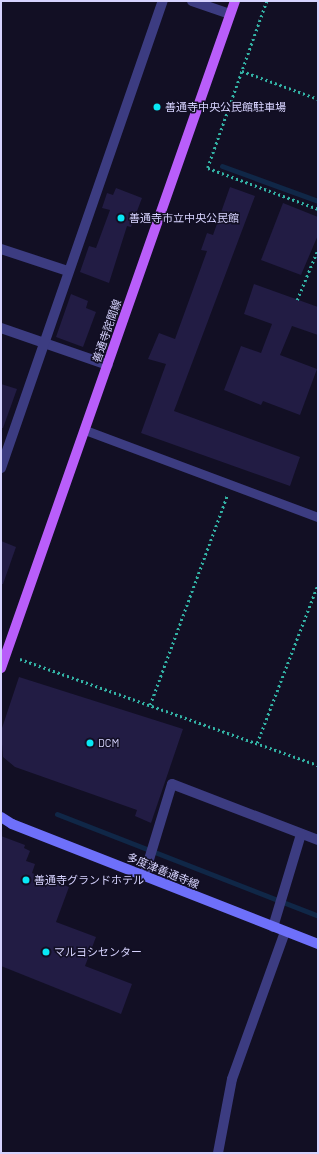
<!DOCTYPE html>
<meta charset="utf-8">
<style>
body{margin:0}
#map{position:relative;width:319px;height:1154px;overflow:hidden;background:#120f24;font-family:Barlow,"Noto Sans JP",sans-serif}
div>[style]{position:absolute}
.stream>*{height:5px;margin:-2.5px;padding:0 2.5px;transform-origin:2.5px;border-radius:2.5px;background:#102747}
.building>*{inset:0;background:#221c44}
.path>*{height:2.5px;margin-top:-1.25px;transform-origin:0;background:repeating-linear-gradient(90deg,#33b2a5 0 2px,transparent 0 5px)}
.lane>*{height:9px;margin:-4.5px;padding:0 4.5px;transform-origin:4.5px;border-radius:4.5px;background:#3c3c81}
.street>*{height:10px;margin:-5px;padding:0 5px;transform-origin:5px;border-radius:5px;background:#3c3c81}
.secondary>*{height:10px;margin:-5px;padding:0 5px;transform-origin:5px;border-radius:5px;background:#6e70fa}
.primary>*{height:10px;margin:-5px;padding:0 5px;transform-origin:5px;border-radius:5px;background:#b95efa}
.dots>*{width:11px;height:11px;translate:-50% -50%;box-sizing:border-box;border:2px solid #120f24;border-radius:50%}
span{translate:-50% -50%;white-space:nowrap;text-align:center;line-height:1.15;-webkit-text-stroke:3px #120f24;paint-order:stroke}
.poi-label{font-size:11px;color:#d6d3fe}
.left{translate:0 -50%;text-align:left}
.street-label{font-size:11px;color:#d6d3fe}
.frame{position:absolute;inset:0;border:2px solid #d6d3fe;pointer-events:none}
</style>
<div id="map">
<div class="stream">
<i style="left:222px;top:166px;width:102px;rotate:20deg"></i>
<i style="left:57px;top:814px;width:280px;rotate:21.3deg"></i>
</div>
<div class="building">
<i style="clip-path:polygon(230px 187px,255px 196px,174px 411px,300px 457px,290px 486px,141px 433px,166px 364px,148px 359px,159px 333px,175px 339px,207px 251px,201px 250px,207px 233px,213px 235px)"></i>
<i style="clip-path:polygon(116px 188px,142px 198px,131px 227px,127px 226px,109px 283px,80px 272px,89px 246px,96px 248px,110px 210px,102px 208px,107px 193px,113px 195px)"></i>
<i style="clip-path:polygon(283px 203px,318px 217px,318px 235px,301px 275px,261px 260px)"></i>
<i style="clip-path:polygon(254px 284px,318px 307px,318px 335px,292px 326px,280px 355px,317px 369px,300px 415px,263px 401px,261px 405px,224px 390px,241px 346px,261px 353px,272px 324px,244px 314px)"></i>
<i style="clip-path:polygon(71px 294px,88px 301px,86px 308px,96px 312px,83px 347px,56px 337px)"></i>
<i style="clip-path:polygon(1px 384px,17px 389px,3px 428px,1px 428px)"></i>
<i style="clip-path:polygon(1px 541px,16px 547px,3px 584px,1px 584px)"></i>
<i style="clip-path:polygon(19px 677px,183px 729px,151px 823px,135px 816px,137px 810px,15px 767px,3px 757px,1px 731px)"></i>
<i style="clip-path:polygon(1px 836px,25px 845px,24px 848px,30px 851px,26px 861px,35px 864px,32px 873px,69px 887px,56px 922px,96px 937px,85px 966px,132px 984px,121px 1014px,1px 966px)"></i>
</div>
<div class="path">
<i style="left:267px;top:1px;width:177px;rotate:109.5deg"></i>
<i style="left:208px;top:168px;width:117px;rotate:20.4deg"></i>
<i style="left:242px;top:71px;width:81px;rotate:20.2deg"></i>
<i style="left:297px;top:300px;width:55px;rotate:-67.6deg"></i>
<i style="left:20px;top:659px;width:316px;rotate:19.6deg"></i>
<i style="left:150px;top:705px;width:223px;rotate:-69.8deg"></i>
<i style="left:257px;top:743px;width:170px;rotate:-69deg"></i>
</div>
<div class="lane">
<i style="left:85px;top:430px;width:249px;rotate:20.5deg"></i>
</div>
<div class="street">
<i style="left:192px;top:1px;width:40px;rotate:18.9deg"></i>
<i style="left:1px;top:249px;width:71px;rotate:18.2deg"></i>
<i style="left:1px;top:328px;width:113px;rotate:19.1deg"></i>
<i style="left:1px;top:468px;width:494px;rotate:-70.9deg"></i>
<i style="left:144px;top:876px;width:96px;rotate:-73.1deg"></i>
<i style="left:172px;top:784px;width:156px;rotate:21deg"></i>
<i style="left:273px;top:927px;width:97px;rotate:-73.2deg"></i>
<i style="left:218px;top:1153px;width:75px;rotate:-79.3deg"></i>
<i style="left:232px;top:1079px;width:156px;rotate:-70.2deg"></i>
</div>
<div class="secondary">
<i style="left:1px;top:817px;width:13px;rotate:32deg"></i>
<i style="left:12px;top:824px;width:329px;rotate:21.4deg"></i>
</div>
<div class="primary">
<i style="left:1px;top:668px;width:707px;rotate:-70.67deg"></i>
</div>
<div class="dots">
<i style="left:157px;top:107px;background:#08e8f5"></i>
<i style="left:121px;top:218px;background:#08e8f5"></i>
<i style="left:90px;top:743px;background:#08e8f5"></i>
<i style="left:26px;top:880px;background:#08e8f5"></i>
<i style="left:46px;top:952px;background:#08e8f5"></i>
</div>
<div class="poi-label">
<span class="left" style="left:165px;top:107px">善通寺中央公民館駐車場</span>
<span class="left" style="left:129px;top:218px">善通寺市立中央公民館</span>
<span class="left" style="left:98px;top:743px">DCM</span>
<span class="left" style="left:34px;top:880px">善通寺グランドホテル</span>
<span class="left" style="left:54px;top:952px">マルヨシセンター</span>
</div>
<div class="street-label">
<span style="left:107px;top:331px;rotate:-71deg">善通寺詫間線</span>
<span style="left:163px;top:871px;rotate:22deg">多度津善通寺線</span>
</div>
<div class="frame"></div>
</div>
